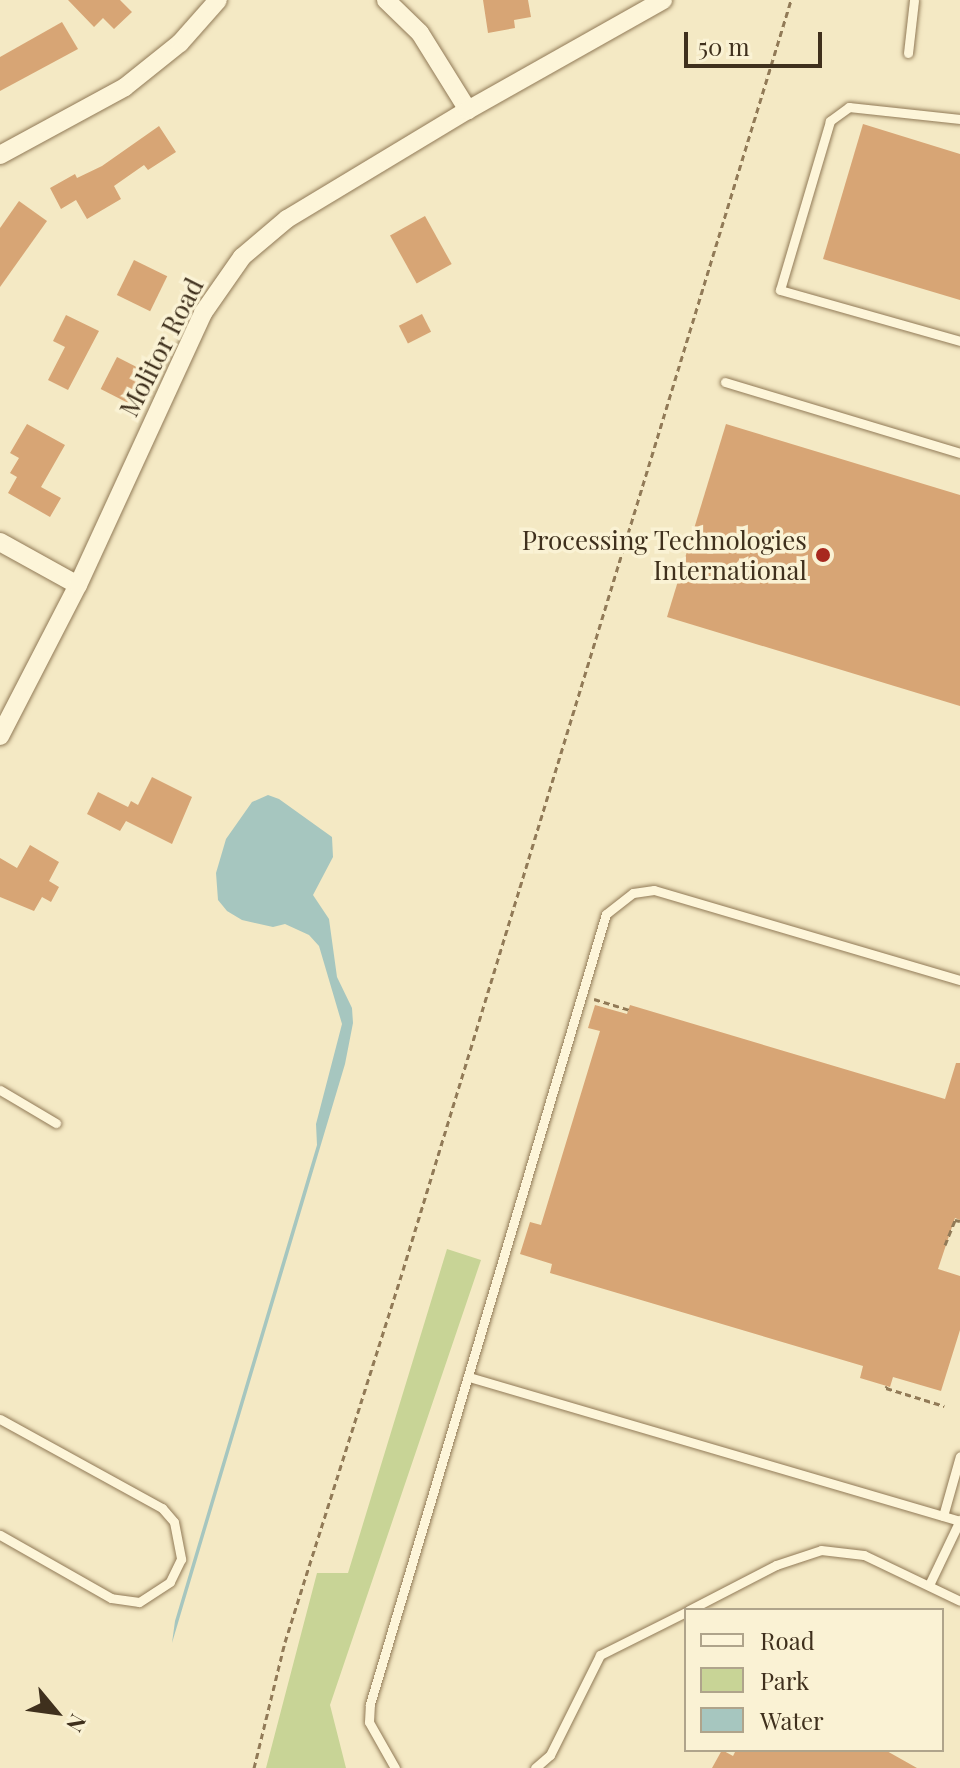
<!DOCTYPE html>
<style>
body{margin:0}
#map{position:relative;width:960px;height:1768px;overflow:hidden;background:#f4e9c4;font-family:"Playfair Display",serif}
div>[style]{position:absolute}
.green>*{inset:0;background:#c8d496}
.water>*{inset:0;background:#a6c6bf}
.building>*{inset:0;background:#d7a575;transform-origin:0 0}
.path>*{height:3px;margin-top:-1.5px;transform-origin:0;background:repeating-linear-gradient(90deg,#917a57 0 6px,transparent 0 10px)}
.roads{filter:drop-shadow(0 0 2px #917a57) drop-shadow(0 0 2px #917a57)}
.lane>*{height:9px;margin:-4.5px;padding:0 4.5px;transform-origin:4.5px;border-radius:4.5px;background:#fdf5d9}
.street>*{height:18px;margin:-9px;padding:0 9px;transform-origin:9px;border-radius:9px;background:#fdf5d9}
.dots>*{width:22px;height:22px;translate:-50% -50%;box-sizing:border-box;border:4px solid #faf2d4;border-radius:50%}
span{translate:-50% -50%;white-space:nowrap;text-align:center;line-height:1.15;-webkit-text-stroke:7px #faf2d4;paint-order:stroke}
.street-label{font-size:26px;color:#3f301d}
.poi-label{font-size:26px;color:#3f301d}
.right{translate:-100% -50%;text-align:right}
.legend{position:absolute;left:684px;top:1608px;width:260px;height:144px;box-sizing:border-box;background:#faf2d4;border:2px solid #afa48b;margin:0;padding:10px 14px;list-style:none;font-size:24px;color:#3f301d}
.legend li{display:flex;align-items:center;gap:16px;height:40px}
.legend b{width:40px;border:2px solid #afa48b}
.north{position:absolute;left:16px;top:1672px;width:80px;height:80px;-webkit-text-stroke:6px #faf2d4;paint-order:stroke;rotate:119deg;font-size:22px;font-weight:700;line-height:32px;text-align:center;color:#3f301d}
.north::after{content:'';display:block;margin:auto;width:28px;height:36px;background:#3f301d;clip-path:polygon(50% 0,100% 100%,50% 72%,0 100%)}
.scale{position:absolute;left:684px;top:32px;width:138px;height:36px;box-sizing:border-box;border:4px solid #3f301d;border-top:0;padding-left:10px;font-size:24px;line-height:28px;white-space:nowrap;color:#3f301d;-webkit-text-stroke:6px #faf2d4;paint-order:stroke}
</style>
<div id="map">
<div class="green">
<i style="clip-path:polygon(447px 1249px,481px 1260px,330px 1705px,346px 1768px,266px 1768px,317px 1573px,348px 1573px)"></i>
</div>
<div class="water">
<i style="clip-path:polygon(268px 795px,279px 799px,332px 837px,333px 857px,313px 895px,329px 919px,337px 977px,352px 1008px,353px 1023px,345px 1064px,172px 1643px,175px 1621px,317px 1145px,316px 1124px,342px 1024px,319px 946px,309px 935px,285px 924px,273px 927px,242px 920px,227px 911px,218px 900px,216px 873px,226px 839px,252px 802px)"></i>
</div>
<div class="building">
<i style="clip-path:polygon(68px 0,120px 0,132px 12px,114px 29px,103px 18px,94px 27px)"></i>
<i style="clip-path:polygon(483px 0,528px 0,531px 17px,514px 20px,515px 28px,488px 33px)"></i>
<i style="clip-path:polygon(62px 22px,78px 49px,0 91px,0 57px)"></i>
<i style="clip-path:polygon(863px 124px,960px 154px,960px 300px,823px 259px)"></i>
<i style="clip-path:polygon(159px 126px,176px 152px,148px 170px,144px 165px,114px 186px,121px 199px,87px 219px,76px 200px,61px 209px,50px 188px,75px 174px,77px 178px,102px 166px)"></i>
<i style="clip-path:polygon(19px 201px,47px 221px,0 287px,0 228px)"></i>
<i style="left:425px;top:216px;width:55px;height:40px;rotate:61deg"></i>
<i style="left:134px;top:260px;width:37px;height:39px;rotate:26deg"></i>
<i style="left:422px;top:314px;width:20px;height:26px;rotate:63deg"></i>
<i style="clip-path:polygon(66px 315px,99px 331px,68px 390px,48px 380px,65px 347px,53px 341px)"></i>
<i style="left:117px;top:357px;width:33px;height:36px;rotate:27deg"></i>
<i style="clip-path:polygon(27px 424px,65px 445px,41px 487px,61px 498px,50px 517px,8px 493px,17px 477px,10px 473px,19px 458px,10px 453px)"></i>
<i style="clip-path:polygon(726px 424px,960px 495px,960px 706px,667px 617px)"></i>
<i style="clip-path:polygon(152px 777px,192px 797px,172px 844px,126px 821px,120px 831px,87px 814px,98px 792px,128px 807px,131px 801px,138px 805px)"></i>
<i style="clip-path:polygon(30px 845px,59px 862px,49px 881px,59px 887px,51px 902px,42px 897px,34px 911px,0 897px,0 858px,17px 868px)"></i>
<i style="clip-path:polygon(595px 1005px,627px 1014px,630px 1005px,945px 1099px,956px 1063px,960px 1063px,960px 1220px,955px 1218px,938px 1269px,960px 1276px,960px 1330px,941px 1391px,893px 1377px,890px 1387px,860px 1378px,863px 1366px,550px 1273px,552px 1264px,520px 1254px,530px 1222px,541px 1225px,600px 1031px,588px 1028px)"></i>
<i style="clip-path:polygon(722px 1750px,733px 1756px,736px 1750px,885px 1750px,917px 1768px,712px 1768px)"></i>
</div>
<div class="path">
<i style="left:594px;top:999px;width:37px;rotate:17deg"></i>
<i style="left:945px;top:1245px;width:27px;rotate:-68deg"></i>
<i style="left:955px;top:1220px;width:5px;rotate:11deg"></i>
<i style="left:887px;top:1386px;width:2px;rotate:117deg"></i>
<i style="left:886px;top:1388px;width:61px;rotate:17.2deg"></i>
<i style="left:254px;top:1768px;width:130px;rotate:-76.2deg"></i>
<i style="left:285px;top:1642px;width:390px;rotate:-72.4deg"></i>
<i style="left:403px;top:1270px;width:1328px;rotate:-73.01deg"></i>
</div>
<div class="roads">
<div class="lane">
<i style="left:908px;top:53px;width:53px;rotate:-83.5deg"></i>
<i style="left:960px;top:119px;width:112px;rotate:-173.8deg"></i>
<i style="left:849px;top:107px;width:24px;rotate:144deg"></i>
<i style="left:830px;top:121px;width:176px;rotate:106.5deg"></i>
<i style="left:780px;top:290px;width:187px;rotate:15.8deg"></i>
<i style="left:725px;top:382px;width:245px;rotate:16.8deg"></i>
<i style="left:0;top:1090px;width:65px;rotate:30.5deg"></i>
<i style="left:469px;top:1377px;width:512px;rotate:16.35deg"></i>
<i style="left:0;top:1419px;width:185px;rotate:28.8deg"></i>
<i style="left:162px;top:1508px;width:18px;rotate:49deg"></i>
<i style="left:174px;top:1522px;width:38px;rotate:79deg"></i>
<i style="left:181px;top:1559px;width:25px;rotate:116deg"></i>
<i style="left:170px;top:1582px;width:37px;rotate:147deg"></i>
<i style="left:139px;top:1602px;width:28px;rotate:-172deg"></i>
<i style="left:111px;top:1598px;width:128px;rotate:-150.4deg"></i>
<i style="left:943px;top:1516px;width:62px;rotate:-74.2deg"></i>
<i style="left:929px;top:1585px;width:72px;rotate:-64.5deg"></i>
<i style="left:689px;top:1610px;width:98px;rotate:-27.3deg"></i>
<i style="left:776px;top:1565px;width:47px;rotate:-18.4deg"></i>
<i style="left:821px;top:1550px;width:43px;rotate:6.6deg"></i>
<i style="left:864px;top:1555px;width:106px;rotate:25.6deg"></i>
<i style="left:395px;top:1768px;width:53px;rotate:-119.5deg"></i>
<i style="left:369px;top:1722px;width:18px;rotate:-87deg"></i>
<i style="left:370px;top:1704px;width:824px;rotate:-73.37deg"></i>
<i style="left:606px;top:914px;width:34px;rotate:-38deg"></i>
<i style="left:633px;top:893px;width:21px;rotate:-8deg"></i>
<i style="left:654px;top:890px;width:319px;rotate:16.4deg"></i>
<i style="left:535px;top:1768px;width:20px;rotate:-41deg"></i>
<i style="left:550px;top:1755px;width:112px;rotate:-63.4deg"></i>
<i style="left:600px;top:1655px;width:96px;rotate:-26.6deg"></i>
</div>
<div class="street">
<i style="left:386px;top:0;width:47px;rotate:44.1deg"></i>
<i style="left:420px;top:33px;width:91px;rotate:58.1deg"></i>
<i style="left:0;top:155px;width:142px;rotate:-28.5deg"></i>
<i style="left:125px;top:87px;width:70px;rotate:-38.7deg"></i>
<i style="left:180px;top:43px;width:57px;rotate:-48.5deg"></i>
<i style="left:0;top:542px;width:89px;rotate:28.9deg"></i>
<i style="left:0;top:736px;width:170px;rotate:-62.7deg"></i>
<i style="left:78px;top:585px;width:299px;rotate:-65.3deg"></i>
<i style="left:203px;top:313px;width:68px;rotate:-55.1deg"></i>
<i style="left:242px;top:257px;width:59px;rotate:-40.2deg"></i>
<i style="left:287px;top:219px;width:211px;rotate:-31.1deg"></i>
<i style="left:468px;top:110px;width:224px;rotate:-29.4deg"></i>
</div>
</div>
<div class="dots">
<i style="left:823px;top:555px;background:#a8281f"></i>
</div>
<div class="street-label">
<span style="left:161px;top:347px;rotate:-63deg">Molitor Road</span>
</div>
<div class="poi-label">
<span class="right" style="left:807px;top:555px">Processing Technologies<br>International</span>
</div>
<ul class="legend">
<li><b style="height:10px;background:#fdf5d9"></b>Road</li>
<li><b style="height:22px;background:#c8d496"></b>Park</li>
<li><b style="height:22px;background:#a6c6bf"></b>Water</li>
</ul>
<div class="north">N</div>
<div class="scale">50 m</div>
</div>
